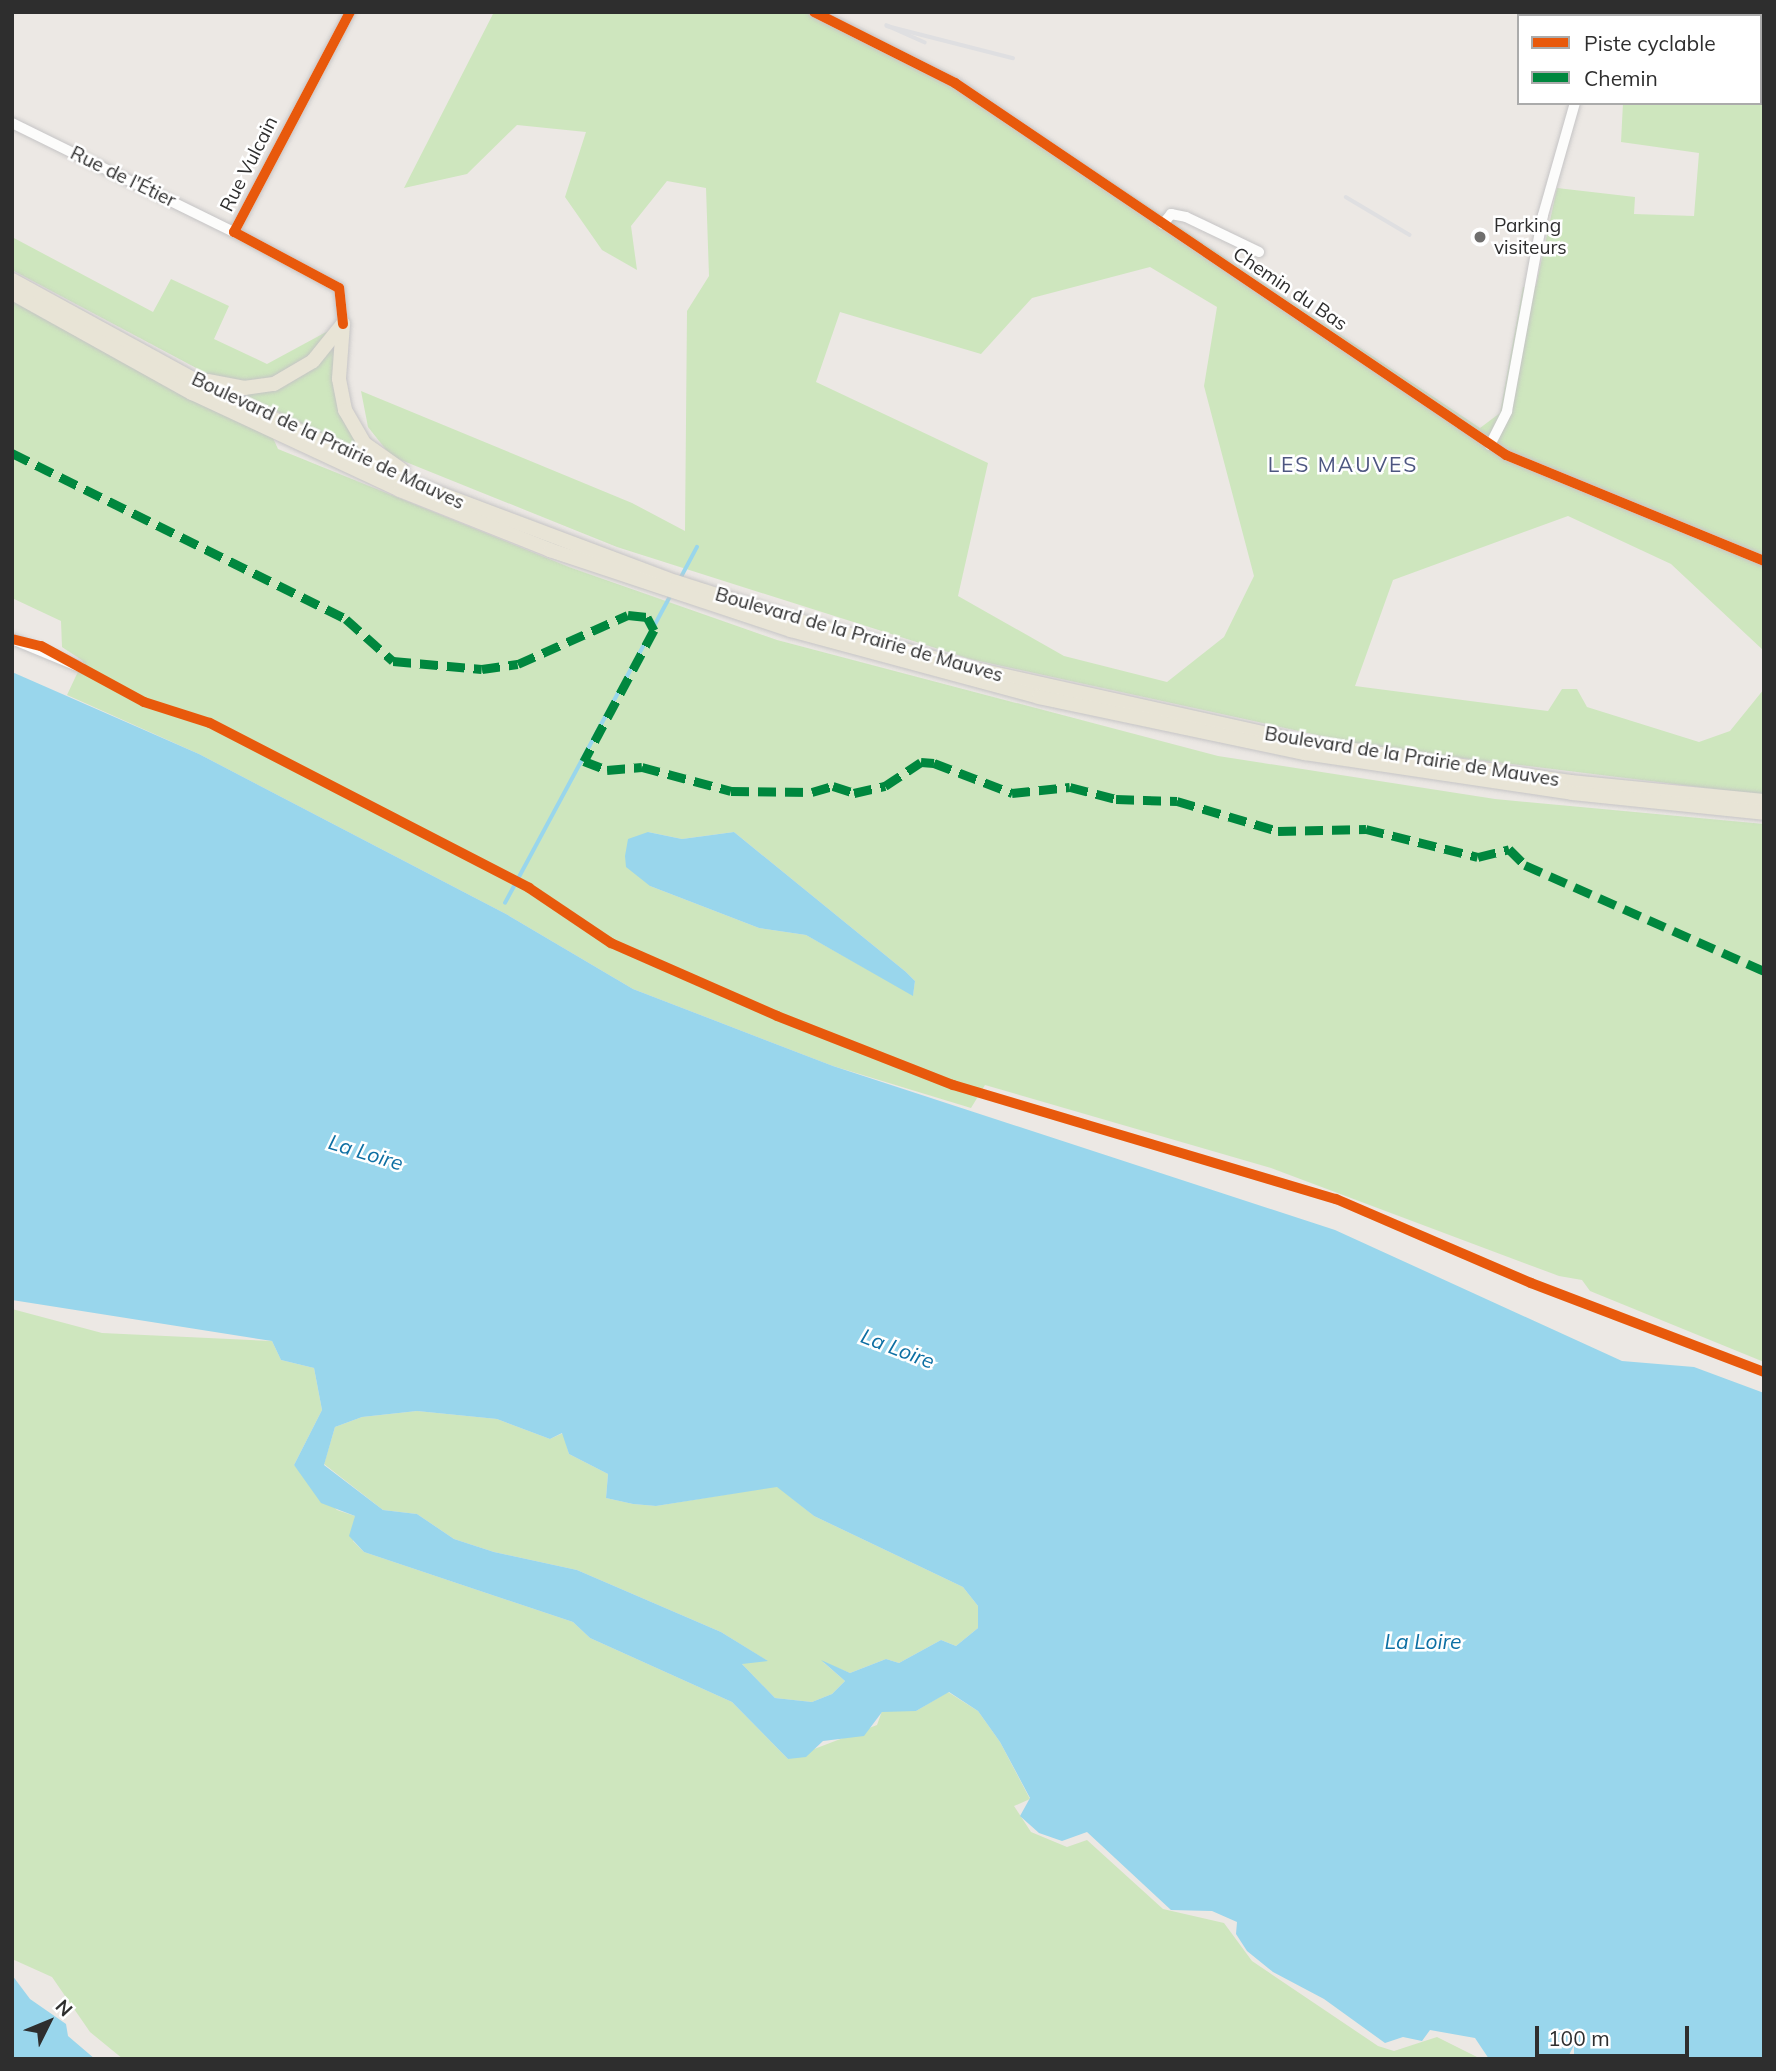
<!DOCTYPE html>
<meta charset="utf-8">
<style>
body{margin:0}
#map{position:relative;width:1776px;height:2071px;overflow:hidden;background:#ece8e4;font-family:Mulish,sans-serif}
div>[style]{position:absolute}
.green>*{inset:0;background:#cee6be}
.water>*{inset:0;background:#99d6ec}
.stream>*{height:3.5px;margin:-1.75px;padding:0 1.75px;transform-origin:1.75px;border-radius:1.75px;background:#99d6ec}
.roads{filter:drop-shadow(0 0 2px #c5c4c5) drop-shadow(0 0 2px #c5c4c5)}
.minor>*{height:10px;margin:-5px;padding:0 5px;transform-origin:5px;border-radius:5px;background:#fcfcfb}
.major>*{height:14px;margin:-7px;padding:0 7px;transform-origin:7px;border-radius:7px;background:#e8e4d6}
.rail>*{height:3.5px;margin:-1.75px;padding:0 1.75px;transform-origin:1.75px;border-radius:1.75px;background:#dfdfe1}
.quiet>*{height:9px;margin-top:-4.5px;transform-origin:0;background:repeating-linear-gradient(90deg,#00873e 0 18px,transparent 0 27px)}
.cycleway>*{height:10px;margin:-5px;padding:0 5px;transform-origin:5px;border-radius:5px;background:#e8590c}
.dots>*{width:19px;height:19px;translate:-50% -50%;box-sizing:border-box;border:4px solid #fff;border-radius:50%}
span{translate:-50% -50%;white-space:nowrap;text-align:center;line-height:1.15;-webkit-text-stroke:5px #fff;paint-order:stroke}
.street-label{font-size:19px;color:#2e2e2e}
.poi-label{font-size:19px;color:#2e2e2e}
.left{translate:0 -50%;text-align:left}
.neighbourhood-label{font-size:21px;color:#4d5680;letter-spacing:2px}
.water-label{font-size:21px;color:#0d6fa3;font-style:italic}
.frame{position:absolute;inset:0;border:14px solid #2e2e2e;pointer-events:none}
.legend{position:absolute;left:1517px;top:14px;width:245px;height:91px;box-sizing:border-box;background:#fff;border:2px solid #ababab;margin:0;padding:9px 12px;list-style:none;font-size:21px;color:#2e2e2e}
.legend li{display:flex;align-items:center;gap:14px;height:35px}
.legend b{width:35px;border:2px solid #ababab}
.north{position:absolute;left:14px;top:1987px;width:70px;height:70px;-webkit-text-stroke:5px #fff;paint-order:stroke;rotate:47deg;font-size:19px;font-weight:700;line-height:28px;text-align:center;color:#2e2e2e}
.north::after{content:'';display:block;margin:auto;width:24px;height:32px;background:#2e2e2e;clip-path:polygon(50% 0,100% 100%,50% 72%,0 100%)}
.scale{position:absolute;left:1535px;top:2026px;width:154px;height:32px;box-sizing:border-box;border:4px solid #2e2e2e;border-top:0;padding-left:9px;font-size:21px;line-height:24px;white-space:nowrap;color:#2e2e2e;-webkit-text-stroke:5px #fff;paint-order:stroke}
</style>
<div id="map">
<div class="green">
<i style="clip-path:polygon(evenodd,494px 12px,822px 12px,965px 84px,1480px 428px,1500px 413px,1523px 287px,1536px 286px,1557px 188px,1635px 197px,1634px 214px,1694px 216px,1699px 153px,1621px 142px,1623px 103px,1760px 103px,1764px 75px,1764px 651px,1671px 564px,1568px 516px,1393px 580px,1355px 686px,1548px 711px,1562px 689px,1577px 689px,1587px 707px,1699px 742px,1730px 731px,1764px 689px,1764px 795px,1372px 747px,970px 659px,617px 547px,391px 456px,368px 427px,361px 391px,632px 503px,685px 531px,687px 311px,709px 276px,706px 188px,667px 181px,631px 226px,637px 270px,602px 250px,565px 197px,586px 132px,517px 125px,467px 174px,404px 188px,494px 12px,1150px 267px,1217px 307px,1204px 386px,1254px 576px,1224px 637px,1167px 682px,1064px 656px,958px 596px,988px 463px,816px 382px,840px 312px,981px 354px,1032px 298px,1150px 267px)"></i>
<i style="clip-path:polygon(12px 237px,153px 312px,171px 279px,229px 306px,214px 339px,267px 364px,328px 331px,305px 361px,279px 379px,241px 383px,215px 378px,12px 270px)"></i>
<i style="clip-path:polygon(evenodd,12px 300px,273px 438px,278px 449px,569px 567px,777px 640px,1218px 756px,1495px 799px,1764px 824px,1764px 1362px,1590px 1291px,1582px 1280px,1559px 1276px,1271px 1168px,985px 1085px,971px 1108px,833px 1066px,633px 989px,506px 914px,199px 754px,67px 695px,83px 661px,62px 647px,61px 621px,12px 598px,12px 300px,648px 832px,682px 839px,734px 832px,906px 972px,915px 981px,913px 995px,806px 935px,759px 928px,650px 886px,648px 832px)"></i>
<i style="clip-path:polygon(336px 339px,334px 375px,364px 454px,238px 392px,270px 391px)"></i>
<i style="clip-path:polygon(12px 1309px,102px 1333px,272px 1341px,281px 1360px,314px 1368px,322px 1410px,294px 1465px,337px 1510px,355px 1516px,353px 1541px,364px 1552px,573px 1622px,590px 1638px,732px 1702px,788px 1759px,877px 1725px,882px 1711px,916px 1711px,948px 1692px,978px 1711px,1000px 1742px,1030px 1799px,1014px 1806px,1031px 1832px,1067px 1847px,1087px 1840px,1163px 1909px,1224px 1923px,1252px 1961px,1378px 2046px,1394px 2051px,1437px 2037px,1481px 2059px,123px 2059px,90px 2032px,52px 1977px,12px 1959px)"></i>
<i style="clip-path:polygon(417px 1411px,497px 1419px,550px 1439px,563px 1433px,569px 1454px,608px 1474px,606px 1498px,633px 1504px,656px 1506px,777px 1486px,814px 1516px,963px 1587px,978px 1606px,978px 1628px,956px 1646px,941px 1640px,899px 1663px,886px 1659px,850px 1673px,823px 1662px,845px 1681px,832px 1694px,812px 1702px,775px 1698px,741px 1663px,766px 1660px,721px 1632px,577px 1570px,494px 1552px,454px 1539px,417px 1514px,383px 1510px,324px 1464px,335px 1427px,362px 1417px)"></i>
</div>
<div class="water">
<i style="clip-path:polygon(evenodd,12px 672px,199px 754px,506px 914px,633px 989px,833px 1066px,1335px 1230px,1622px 1361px,1694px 1367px,1764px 1393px,1764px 2059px,1574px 2059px,1574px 2045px,1567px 2059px,1489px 2059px,1475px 2038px,1430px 2030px,1422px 2041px,1403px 2037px,1385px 2043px,1324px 1999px,1273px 1972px,1247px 1951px,1236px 1934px,1237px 1922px,1212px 1911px,1171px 1910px,1087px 1832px,1062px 1841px,1039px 1833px,1020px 1816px,1030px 1798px,1000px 1742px,978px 1711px,949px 1692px,916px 1711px,882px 1712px,864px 1736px,823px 1741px,806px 1757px,788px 1759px,732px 1702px,590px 1638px,573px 1622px,364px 1552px,349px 1536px,355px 1516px,321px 1503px,294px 1465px,322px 1410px,314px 1368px,281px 1360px,272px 1341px,12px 1300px,12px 672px,417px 1411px,497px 1419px,550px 1439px,562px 1433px,569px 1454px,608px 1474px,606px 1498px,633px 1504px,656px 1506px,777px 1487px,814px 1516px,963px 1587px,978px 1606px,978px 1628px,956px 1646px,941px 1640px,899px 1663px,886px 1659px,850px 1673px,821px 1660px,845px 1681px,832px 1694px,812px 1702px,775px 1698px,742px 1664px,768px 1661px,721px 1632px,577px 1570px,494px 1552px,454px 1539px,417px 1514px,383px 1510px,324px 1465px,335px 1427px,362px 1417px,417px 1411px)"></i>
<i style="clip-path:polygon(648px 832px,682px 839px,734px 832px,906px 972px,915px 981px,913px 996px,806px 935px,759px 928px,650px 886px,626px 867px,625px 856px,628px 839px)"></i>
<i style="clip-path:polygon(12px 1975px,30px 1999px,66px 2024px,68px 2036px,95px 2059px,12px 2059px)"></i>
</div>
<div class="stream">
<i style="left:680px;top:579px;width:36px;rotate:-62deg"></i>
<i style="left:505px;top:903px;width:350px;rotate:-61.7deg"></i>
</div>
<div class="roads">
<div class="minor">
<i style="left:814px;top:12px;width:158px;rotate:26.7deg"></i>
<i style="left:955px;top:83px;width:665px;rotate:34.02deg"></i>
<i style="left:1506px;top:455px;width:279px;rotate:22.3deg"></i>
<i style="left:1760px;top:67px;width:4px"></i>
<i style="left:12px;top:123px;width:247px;rotate:26.2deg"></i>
<i style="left:1163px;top:224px;width:13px;rotate:-51deg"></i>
<i style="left:1171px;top:214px;width:15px;rotate:11deg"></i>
<i style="left:1186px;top:217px;width:81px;rotate:25.6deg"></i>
<i style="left:343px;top:324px;width:36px;rotate:-96deg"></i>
<i style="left:339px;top:288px;width:119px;rotate:-151.9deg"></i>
<i style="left:234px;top:232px;width:249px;rotate:-62.2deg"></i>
<i style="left:1490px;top:445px;width:38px;rotate:-63deg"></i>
<i style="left:1507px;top:411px;width:199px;rotate:-79.6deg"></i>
<i style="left:1543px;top:215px;width:116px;rotate:-74.1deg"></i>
<i style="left:12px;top:639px;width:74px;rotate:22.4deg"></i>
</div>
<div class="major">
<i style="left:12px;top:280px;width:231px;rotate:28.7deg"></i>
<i style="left:215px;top:391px;width:209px;rotate:25.2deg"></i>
<i style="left:404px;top:480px;width:290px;rotate:20.6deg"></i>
<i style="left:676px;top:582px;width:122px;rotate:17.7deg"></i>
<i style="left:792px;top:619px;width:185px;rotate:15.4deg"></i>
<i style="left:970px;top:668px;width:351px;rotate:12.5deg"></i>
<i style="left:1313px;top:744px;width:260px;rotate:8.4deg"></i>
<i style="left:1570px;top:782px;width:195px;rotate:5.6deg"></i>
<i style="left:12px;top:293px;width:206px;rotate:29.1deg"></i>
<i style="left:192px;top:393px;width:230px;rotate:25deg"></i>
<i style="left:400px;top:490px;width:162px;rotate:21.8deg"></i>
<i style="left:550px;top:550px;width:254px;rotate:18.4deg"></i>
<i style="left:791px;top:630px;width:257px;rotate:15.1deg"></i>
<i style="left:1039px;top:697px;width:272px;rotate:11.9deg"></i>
<i style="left:1305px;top:753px;width:270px;rotate:8.5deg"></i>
<i style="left:1572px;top:793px;width:193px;rotate:5.9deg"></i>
<i style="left:343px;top:324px;width:55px;rotate:94.2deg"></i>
<i style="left:339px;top:379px;width:32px;rotate:79deg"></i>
<i style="left:345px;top:410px;width:39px;rotate:60deg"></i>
<i style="left:365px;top:444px;width:45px;rotate:35.1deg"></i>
<i style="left:209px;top:381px;width:36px;rotate:11deg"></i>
<i style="left:244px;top:388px;width:30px;rotate:-8deg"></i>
<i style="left:274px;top:384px;width:45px;rotate:-30.5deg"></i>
<i style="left:313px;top:361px;width:48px;rotate:-51deg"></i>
</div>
</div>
<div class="rail">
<i style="left:925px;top:43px;width:42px;rotate:-155.9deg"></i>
<i style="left:887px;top:26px;width:130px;rotate:14.3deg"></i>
<i style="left:1346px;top:197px;width:74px;rotate:30.7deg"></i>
</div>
<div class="quiet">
<i style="left:12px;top:453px;width:373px;rotate:26.4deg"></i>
<i style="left:346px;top:619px;width:63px;rotate:41.8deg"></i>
<i style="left:393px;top:661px;width:89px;rotate:5.1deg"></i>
<i style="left:482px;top:669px;width:36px;rotate:-8deg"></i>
<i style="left:518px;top:664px;width:120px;rotate:-24deg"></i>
<i style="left:628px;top:615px;width:19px;rotate:6deg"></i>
<i style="left:647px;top:617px;width:15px;rotate:62deg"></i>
<i style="left:654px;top:630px;width:149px;rotate:118.1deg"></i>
<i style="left:584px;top:761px;width:25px;rotate:21deg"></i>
<i style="left:607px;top:770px;width:35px;rotate:-5deg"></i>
<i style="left:642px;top:767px;width:92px;rotate:15.1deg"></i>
<i style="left:731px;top:791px;width:81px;rotate:0.7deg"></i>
<i style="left:812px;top:792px;width:22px;rotate:-16deg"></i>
<i style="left:833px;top:786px;width:22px;rotate:18deg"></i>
<i style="left:854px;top:793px;width:32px;rotate:-13deg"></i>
<i style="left:885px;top:786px;width:43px;rotate:-33.7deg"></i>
<i style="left:921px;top:762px;width:13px;rotate:4deg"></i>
<i style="left:934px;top:763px;width:84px;rotate:21deg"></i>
<i style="left:1012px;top:793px;width:58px;rotate:-5.9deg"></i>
<i style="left:1070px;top:787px;width:48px;rotate:14.6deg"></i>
<i style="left:1116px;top:799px;width:61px;rotate:1.9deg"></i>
<i style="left:1177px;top:801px;width:105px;rotate:16.5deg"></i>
<i style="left:1278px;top:831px;width:88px;rotate:-1.3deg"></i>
<i style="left:1366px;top:829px;width:115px;rotate:14deg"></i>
<i style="left:1478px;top:857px;width:32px;rotate:-14deg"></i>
<i style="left:1509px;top:849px;width:23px;rotate:45deg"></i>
<i style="left:1525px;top:865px;width:261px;rotate:23.9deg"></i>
</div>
<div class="cycleway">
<i style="left:814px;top:12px;width:158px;rotate:26.7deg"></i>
<i style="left:955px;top:83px;width:665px;rotate:34.02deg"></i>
<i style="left:1506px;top:455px;width:279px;rotate:22.3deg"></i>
<i style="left:343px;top:324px;width:36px;rotate:-96deg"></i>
<i style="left:339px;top:288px;width:119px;rotate:-151.9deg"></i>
<i style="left:234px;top:232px;width:249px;rotate:-62.2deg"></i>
<i style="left:12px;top:639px;width:30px;rotate:14deg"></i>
<i style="left:41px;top:646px;width:117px;rotate:28.5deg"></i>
<i style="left:144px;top:702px;width:69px;rotate:17.7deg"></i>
<i style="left:210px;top:723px;width:359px;rotate:27.3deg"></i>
<i style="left:529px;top:888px;width:99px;rotate:33.9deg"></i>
<i style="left:611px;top:943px;width:181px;rotate:23.7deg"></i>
<i style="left:777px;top:1016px;width:189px;rotate:21.4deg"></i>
<i style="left:953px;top:1085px;width:400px;rotate:16.6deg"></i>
<i style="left:1336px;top:1199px;width:212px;rotate:23.3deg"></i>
<i style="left:1531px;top:1283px;width:249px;rotate:20.9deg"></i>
</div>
<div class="dots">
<i style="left:1480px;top:237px;background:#706f6e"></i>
</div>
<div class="street-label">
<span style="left:249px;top:164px;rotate:-63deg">Rue Vulcain</span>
<span style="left:123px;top:177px;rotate:26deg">Rue de l'Étier</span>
<span style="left:1290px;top:289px;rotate:34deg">Chemin du Bas</span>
<span style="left:328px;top:441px;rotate:25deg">Boulevard de la Prairie de Mauves</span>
<span style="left:859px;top:635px;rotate:16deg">Boulevard de la Prairie de Mauves</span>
<span style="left:1412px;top:757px;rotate:9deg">Boulevard de la Prairie de Mauves</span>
</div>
<div class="poi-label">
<span class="left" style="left:1494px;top:237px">Parking<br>visiteurs</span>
</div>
<div class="neighbourhood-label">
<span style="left:1343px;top:464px">LES MAUVES</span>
</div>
<div class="water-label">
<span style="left:366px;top:1152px;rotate:17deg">La Loire</span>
<span style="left:898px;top:1348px;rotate:21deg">La Loire</span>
<span style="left:1423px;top:1641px">La Loire</span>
</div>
<div class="frame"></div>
<ul class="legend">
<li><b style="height:9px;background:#e8590c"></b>Piste cyclable</li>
<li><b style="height:9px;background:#00873e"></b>Chemin</li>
</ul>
<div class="north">N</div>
<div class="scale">100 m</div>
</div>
